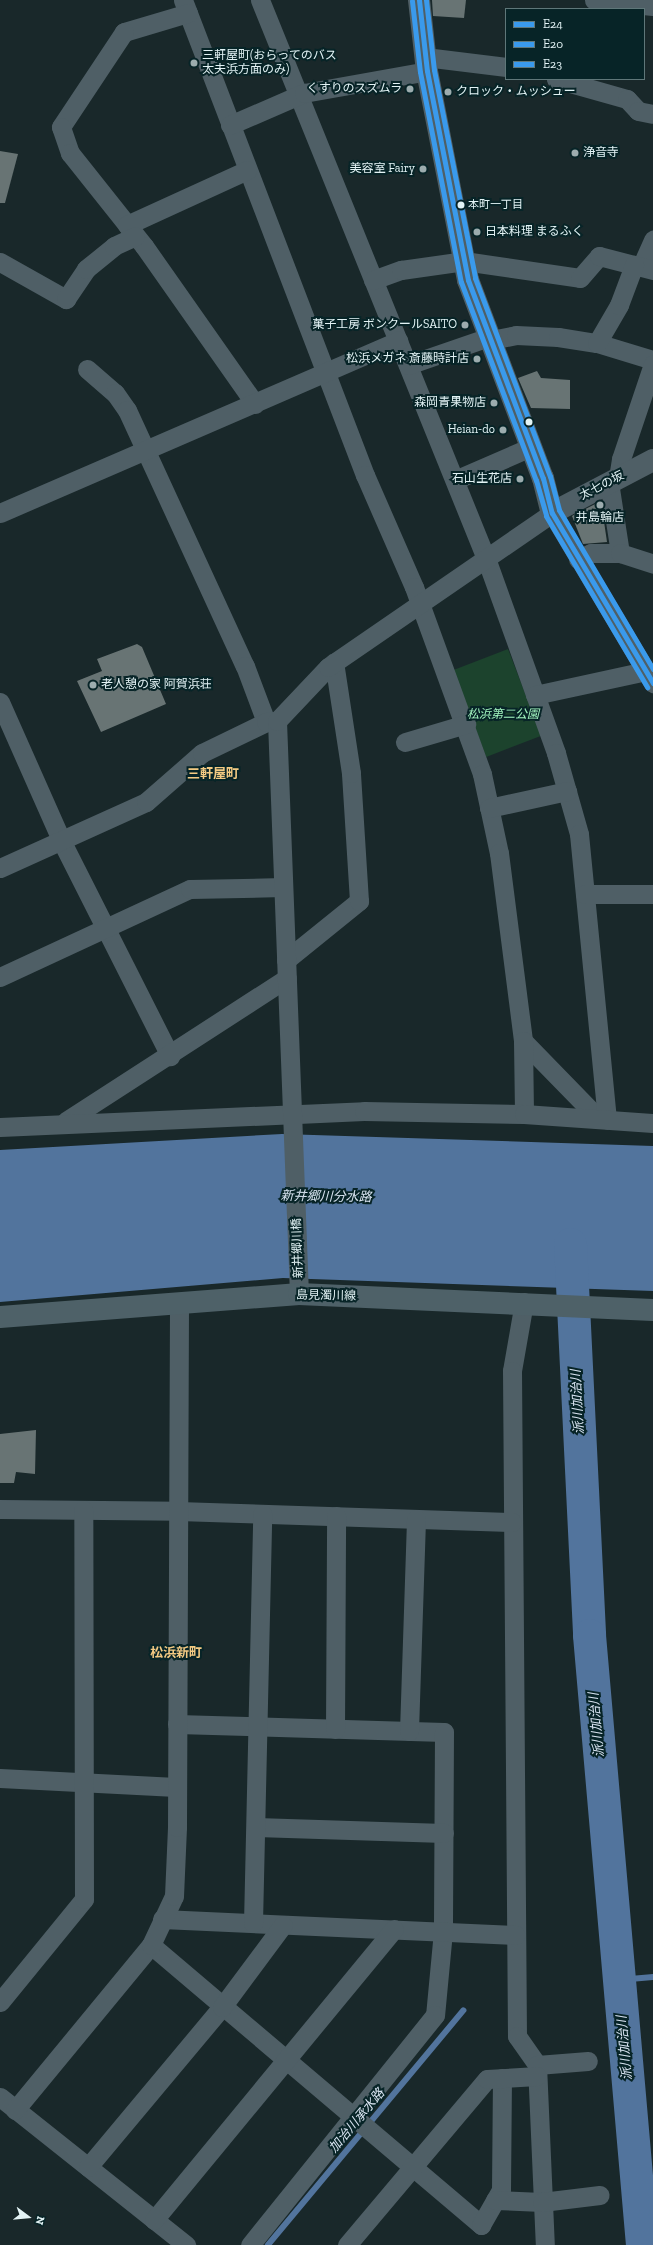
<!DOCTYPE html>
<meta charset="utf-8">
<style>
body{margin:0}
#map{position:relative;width:653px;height:2245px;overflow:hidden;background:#19282a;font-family:"Zilla Slab","Noto Sans JP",serif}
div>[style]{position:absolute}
.green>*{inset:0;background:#1c432d;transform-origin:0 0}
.water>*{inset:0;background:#52749d}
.stream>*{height:5.5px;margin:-2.75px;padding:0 2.75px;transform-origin:2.75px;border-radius:2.75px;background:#52749d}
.river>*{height:33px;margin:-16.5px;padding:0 16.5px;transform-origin:16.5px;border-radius:16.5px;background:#52749d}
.building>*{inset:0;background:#687474}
.minor>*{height:19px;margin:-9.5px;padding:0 9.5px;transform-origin:9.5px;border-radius:9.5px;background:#4f5f66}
.tertiary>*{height:22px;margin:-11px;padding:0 11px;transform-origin:11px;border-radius:11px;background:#4f5f66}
.secondary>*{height:22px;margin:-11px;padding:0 11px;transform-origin:11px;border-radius:11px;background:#4e6168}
.bus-1>*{height:5px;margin:-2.5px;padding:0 2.5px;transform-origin:2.5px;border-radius:2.5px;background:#3a9aec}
.bus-2>*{height:5px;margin:-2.5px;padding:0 2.5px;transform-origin:2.5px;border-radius:2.5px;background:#3a9aec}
.bus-3>*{height:5px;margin:-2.5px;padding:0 2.5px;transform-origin:2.5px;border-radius:2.5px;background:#3a9aec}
.dots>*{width:11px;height:11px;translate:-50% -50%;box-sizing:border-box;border:2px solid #072427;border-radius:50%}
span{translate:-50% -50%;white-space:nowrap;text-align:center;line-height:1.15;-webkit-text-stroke:4px #072427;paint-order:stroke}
.bus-label{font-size:11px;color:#e3f3f5}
.left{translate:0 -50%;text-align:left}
.poi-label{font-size:12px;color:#e3f3f5}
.right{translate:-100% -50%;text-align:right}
.street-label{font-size:12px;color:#e3f3f5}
.park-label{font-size:12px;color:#a2f5bf;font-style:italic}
.neighbourhood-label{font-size:13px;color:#f3ca83;font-weight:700}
.water-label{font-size:13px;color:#d9e4f1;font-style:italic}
.legend{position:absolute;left:505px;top:8px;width:140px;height:72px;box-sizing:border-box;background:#072427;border:1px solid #5f7779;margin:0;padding:5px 7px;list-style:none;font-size:12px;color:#e3f3f5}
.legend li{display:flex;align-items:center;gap:8px;height:20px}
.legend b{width:20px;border:1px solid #5f7779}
.north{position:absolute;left:8px;top:2197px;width:40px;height:40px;-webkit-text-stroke:3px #072427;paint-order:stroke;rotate:106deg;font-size:11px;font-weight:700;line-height:16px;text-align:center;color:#e3f3f5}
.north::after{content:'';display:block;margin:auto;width:14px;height:18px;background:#e3f3f5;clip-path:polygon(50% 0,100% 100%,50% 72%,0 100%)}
</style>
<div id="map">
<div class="green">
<i style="left:508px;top:649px;width:93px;height:59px;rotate:69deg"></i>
</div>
<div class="water">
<i style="clip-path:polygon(282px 1134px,653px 1146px,653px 1291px,283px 1278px,0 1302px,0 1150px)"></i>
</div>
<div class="stream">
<i style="left:619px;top:1980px;width:34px;rotate:-5deg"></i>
<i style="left:268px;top:2245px;width:305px;rotate:-50.2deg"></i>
</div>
<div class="river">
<i style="left:570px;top:1244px;width:391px;rotate:87.2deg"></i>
<i style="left:589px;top:1635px;width:612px;rotate:85.03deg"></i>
</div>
<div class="building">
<i style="clip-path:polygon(432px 0,466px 0,464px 18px,433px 16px)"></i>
<i style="clip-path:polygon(0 151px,18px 154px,5px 203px,0 203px)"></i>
<i style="clip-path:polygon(537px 371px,541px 378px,570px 380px,570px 409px,531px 408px,518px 378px)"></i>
<i style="clip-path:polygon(601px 501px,607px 542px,583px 544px,572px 516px)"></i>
<i style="clip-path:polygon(137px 644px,142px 647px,166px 704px,101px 732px,77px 681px,102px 671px,97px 659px)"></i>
<i style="clip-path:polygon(36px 1430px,35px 1474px,16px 1472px,14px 1483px,0 1483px,0 1434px)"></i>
</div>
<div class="minor">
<i style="left:183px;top:0;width:509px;rotate:69.04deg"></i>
<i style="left:365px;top:475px;width:122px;rotate:66.4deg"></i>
<i style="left:414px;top:587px;width:199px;rotate:70deg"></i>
<i style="left:482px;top:774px;width:81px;rotate:77.9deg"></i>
<i style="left:499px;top:853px;width:190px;rotate:82.7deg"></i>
<i style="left:523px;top:1041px;width:109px;rotate:45.7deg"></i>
<i style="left:260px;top:0;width:605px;rotate:67.97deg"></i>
<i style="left:487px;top:561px;width:204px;rotate:70.2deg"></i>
<i style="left:556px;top:753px;width:84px;rotate:74.1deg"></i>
<i style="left:579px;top:834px;width:287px;rotate:84.4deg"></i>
<i style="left:594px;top:0;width:59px;rotate:5.8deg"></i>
<i style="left:188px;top:13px;width:67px;rotate:163.5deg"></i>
<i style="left:124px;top:32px;width:114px;rotate:123.6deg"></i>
<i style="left:61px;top:127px;width:28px;rotate:71deg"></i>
<i style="left:70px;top:153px;width:119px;rotate:51.5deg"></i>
<i style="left:144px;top:246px;width:193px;rotate:54.9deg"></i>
<i style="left:425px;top:57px;width:82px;rotate:7deg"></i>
<i style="left:556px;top:79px;width:74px;rotate:15.7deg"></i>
<i style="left:627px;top:99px;width:16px;rotate:47deg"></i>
<i style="left:638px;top:111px;width:15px;rotate:11deg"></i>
<i style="left:230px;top:125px;width:81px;rotate:-23.4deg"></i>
<i style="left:304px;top:93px;width:125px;rotate:-10.1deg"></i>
<i style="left:127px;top:225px;width:132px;rotate:-24.6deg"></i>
<i style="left:0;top:262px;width:76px;rotate:29.3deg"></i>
<i style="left:66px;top:299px;width:36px;rotate:-56deg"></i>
<i style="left:86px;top:269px;width:36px;rotate:-39deg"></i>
<i style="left:114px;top:246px;width:23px;rotate:-25deg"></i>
<i style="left:641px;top:267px;width:30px;rotate:-66deg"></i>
<i style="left:373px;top:280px;width:30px;rotate:-20deg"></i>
<i style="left:401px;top:270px;width:64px;rotate:-8.1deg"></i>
<i style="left:464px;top:261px;width:117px;rotate:8.3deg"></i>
<i style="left:580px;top:278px;width:29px;rotate:-49deg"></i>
<i style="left:599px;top:256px;width:56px;rotate:14.5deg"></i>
<i style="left:491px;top:340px;width:25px;rotate:-11deg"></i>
<i style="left:516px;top:335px;width:42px;rotate:2.7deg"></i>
<i style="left:558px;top:337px;width:39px;rotate:9deg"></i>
<i style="left:597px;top:343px;width:59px;rotate:16.9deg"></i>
<i style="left:597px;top:343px;width:44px;rotate:-59.9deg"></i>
<i style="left:619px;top:305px;width:43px;rotate:-69.4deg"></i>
<i style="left:408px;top:365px;width:86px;rotate:-19.1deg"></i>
<i style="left:87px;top:369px;width:37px;rotate:41deg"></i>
<i style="left:115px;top:393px;width:21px;rotate:55deg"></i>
<i style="left:127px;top:410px;width:282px;rotate:65.3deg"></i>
<i style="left:245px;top:666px;width:60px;rotate:69.4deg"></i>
<i style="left:618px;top:478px;width:19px;rotate:-81deg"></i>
<i style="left:621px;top:459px;width:100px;rotate:-71.4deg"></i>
<i style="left:455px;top:480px;width:83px;rotate:-23.5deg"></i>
<i style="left:609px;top:482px;width:72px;rotate:81.2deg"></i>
<i style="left:0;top:513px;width:434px;rotate:-23.4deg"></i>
<i style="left:578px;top:559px;width:14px;rotate:-25deg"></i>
<i style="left:591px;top:553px;width:29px"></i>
<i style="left:620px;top:553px;width:35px;rotate:18deg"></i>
<i style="left:535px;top:695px;width:114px;rotate:-12.2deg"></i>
<i style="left:0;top:702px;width:153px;rotate:66.1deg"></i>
<i style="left:62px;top:842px;width:240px;rotate:63.2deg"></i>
<i style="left:405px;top:742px;width:64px;rotate:-16.4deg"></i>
<i style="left:489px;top:808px;width:80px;rotate:-12.3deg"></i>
<i style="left:0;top:868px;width:160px;rotate:-24.3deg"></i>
<i style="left:146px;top:802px;width:74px;rotate:-41.2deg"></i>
<i style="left:202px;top:753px;width:71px;rotate:-25.8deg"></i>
<i style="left:266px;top:722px;width:11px;rotate:-5deg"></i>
<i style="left:585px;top:894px;width:68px"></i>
<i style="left:286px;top:960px;width:94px;rotate:-38.9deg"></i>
<i style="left:359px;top:901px;width:128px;rotate:-93.6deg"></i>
<i style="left:351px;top:773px;width:112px;rotate:-98.7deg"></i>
<i style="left:0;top:977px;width:209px;rotate:-24.9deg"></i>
<i style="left:190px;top:889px;width:93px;rotate:-1.2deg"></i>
<i style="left:523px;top:1041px;width:73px;rotate:89.2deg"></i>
<i style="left:66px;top:1121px;width:263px;rotate:-32.9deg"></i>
<i style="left:0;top:1127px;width:364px;rotate:-2.5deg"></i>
<i style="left:364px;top:1111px;width:160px;rotate:1.1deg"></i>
<i style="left:524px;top:1114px;width:129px;rotate:4deg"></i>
<i style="left:299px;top:1294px;width:573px;rotate:-92.2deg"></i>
<i style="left:277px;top:721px;width:74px;rotate:-46.6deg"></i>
<i style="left:328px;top:667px;width:272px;rotate:-34.5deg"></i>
<i style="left:552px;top:513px;width:198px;rotate:59.3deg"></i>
<i style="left:524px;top:1302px;width:70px;rotate:99.9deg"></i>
<i style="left:512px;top:1371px;width:665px;rotate:89.57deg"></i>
<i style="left:517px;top:2036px;width:35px;rotate:55deg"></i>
<i style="left:537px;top:2065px;width:180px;rotate:87.5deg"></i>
<i style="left:0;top:1509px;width:178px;rotate:0.6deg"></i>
<i style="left:178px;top:1511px;width:334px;rotate:1.9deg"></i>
<i style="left:177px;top:1724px;width:267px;rotate:1.7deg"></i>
<i style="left:444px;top:1732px;width:199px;rotate:90.3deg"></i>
<i style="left:443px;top:1931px;width:84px;rotate:95.4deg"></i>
<i style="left:435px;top:2015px;width:295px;rotate:128.8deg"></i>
<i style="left:335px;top:1729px;width:213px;rotate:-89.7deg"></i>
<i style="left:409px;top:1731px;width:212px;rotate:-88.1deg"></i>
<i style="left:0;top:1778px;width:176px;rotate:2.9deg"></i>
<i style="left:256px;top:1827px;width:188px;rotate:1.8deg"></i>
<i style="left:162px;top:1919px;width:354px;rotate:2.6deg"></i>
<i style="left:253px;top:1923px;width:409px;rotate:-88.7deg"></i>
<i style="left:151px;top:1945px;width:433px;rotate:40.3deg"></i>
<i style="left:481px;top:2225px;width:40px;rotate:-60.3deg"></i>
<i style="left:501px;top:2190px;width:112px;rotate:-89.5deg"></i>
<i style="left:0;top:2002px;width:133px;rotate:-50.8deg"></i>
<i style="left:84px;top:1899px;width:389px;rotate:-90.1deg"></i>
<i style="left:537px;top:2065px;width:51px;rotate:-4.5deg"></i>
<i style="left:0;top:2097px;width:238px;rotate:38.5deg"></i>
<i style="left:15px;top:2110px;width:214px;rotate:-50.5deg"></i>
<i style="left:151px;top:1945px;width:54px;rotate:-64.9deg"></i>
<i style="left:174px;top:1896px;width:69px;rotate:-87.5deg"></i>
<i style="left:177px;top:1827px;width:524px;rotate:-89.78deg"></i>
<i style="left:88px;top:2167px;width:209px;rotate:-50.1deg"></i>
<i style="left:222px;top:2007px;width:102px;rotate:-53.4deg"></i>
<i style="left:495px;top:2200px;width:47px;rotate:2.4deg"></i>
<i style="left:542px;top:2202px;width:58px;rotate:-6.9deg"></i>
<i style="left:154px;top:2220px;width:377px;rotate:-50.5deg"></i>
<i style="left:347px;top:2245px;width:217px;rotate:-49.9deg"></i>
<i style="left:487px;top:2079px;width:50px;rotate:-3.4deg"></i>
</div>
<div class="tertiary">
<i style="left:419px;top:0;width:71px;rotate:83.6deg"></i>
<i style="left:427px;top:71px;width:213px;rotate:78.9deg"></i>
<i style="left:468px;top:280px;width:212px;rotate:69.3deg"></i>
<i style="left:543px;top:478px;width:36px;rotate:76deg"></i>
<i style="left:552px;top:513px;width:114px;rotate:-27.7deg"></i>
</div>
<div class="secondary">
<i style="left:0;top:1317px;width:300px;rotate:-4.4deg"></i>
<i style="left:299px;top:1294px;width:354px;rotate:2.6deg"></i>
</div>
<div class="bus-1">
<i style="left:419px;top:0;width:71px;rotate:83.6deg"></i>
<i style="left:427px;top:71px;width:213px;rotate:78.9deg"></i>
<i style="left:468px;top:280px;width:212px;rotate:69.3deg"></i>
<i style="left:543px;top:478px;width:36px;rotate:76deg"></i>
<i style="left:552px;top:513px;width:198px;rotate:59.3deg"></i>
</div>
<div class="bus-2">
<i style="left:412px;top:1px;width:71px;rotate:83.6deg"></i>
<i style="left:420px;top:72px;width:214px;rotate:79deg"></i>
<i style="left:461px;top:282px;width:212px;rotate:69.3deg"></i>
<i style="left:536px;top:480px;width:37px;rotate:74deg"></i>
<i style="left:546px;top:516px;width:199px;rotate:59.4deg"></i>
</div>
<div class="bus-3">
<i style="left:426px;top:0;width:70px;rotate:83.5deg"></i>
<i style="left:434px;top:70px;width:212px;rotate:78.8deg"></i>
<i style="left:475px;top:278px;width:212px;rotate:69.3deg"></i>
<i style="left:550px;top:476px;width:35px;rotate:75deg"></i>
<i style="left:559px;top:510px;width:185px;rotate:59.4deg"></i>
</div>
<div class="dots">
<i style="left:194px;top:63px;background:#9cacae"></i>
<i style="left:410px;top:89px;background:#9cacae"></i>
<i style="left:448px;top:92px;background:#9cacae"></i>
<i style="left:575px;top:153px;background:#9cacae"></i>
<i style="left:423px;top:169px;background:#9cacae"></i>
<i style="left:461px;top:205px;background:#e3f3f5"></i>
<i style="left:477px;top:232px;background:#9cacae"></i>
<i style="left:465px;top:325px;background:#9cacae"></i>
<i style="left:477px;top:359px;background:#9cacae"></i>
<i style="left:494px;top:403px;background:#9cacae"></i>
<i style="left:529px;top:422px;background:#e3f3f5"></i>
<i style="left:503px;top:430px;background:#9cacae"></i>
<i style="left:520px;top:479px;background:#9cacae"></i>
<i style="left:600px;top:505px;background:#9cacae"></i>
<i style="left:93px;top:685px;background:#9cacae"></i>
</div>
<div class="bus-label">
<span class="left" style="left:468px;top:205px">本町一丁目</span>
</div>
<div class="poi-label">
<span class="left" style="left:202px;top:63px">三軒屋町(おらってのバス<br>太夫浜方面のみ)</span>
<span class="right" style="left:402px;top:89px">くすりのスズムラ</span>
<span class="left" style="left:456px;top:92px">クロック・ムッシュー</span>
<span class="left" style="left:583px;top:153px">浄音寺</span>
<span class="right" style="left:415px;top:169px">美容室 Fairy</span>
<span class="left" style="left:485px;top:232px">日本料理 まるふく</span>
<span class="right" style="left:457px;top:325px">菓子工房 ボンクールSAITO</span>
<span class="right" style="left:469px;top:359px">松浜メガネ 斎藤時計店</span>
<span class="right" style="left:486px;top:403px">森岡青果物店</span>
<span class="right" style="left:495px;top:430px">Heian-do</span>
<span class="right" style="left:512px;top:479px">石山生花店</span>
<span style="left:600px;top:518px">井島輪店</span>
<span class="left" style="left:101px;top:685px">老人憩の家 阿賀浜荘</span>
</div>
<div class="street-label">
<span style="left:602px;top:486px;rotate:-27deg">太七の坂</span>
<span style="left:298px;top:1248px;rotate:-92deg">新井郷川橋</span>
<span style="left:326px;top:1296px;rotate:1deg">島見濁川線</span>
</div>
<div class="park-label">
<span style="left:503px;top:715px">松浜第二公園</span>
</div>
<div class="neighbourhood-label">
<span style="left:213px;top:774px">三軒屋町</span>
<span style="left:176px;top:1653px">松浜新町</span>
</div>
<div class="water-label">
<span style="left:326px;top:1197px;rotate:1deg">新井郷川分水路</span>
<span style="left:578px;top:1402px;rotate:-93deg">派川加治川</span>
<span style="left:597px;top:1725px;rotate:-95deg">派川加治川</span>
<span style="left:625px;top:2048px;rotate:-95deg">派川加治川</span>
<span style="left:357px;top:2121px;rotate:-50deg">加治川承水路</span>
</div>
<ul class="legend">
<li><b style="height:5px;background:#3a9aec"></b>E24</li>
<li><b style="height:5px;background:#3a9aec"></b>E20</li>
<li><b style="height:5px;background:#3a9aec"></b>E23</li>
</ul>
<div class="north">N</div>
</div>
